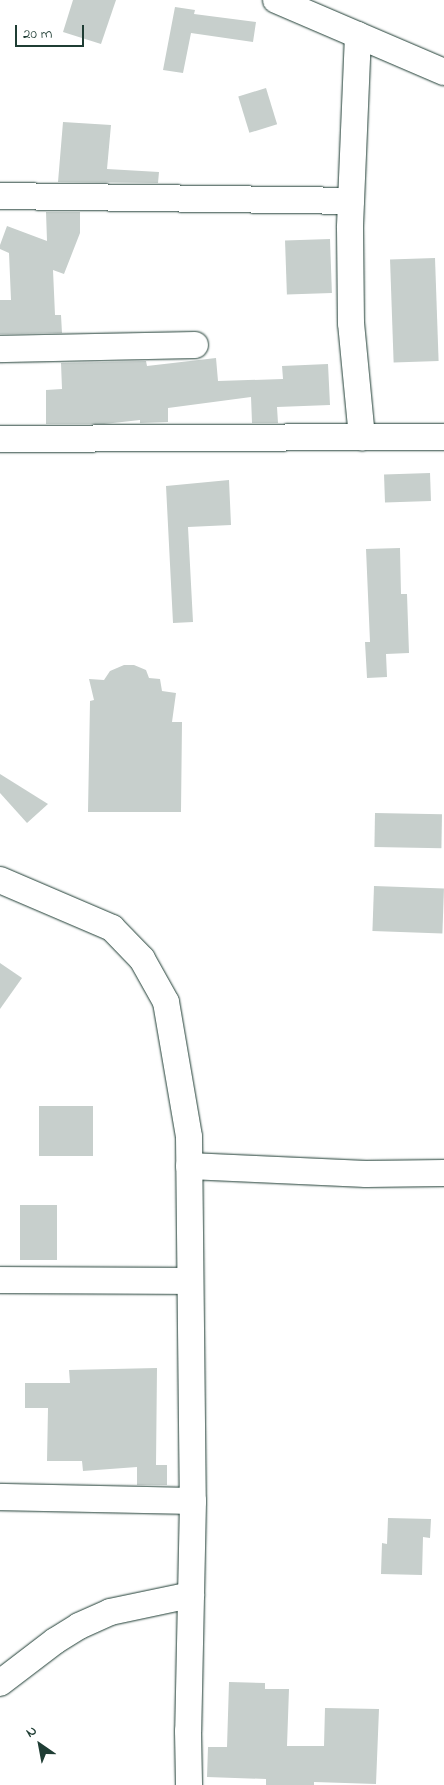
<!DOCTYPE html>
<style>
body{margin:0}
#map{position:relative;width:444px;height:1785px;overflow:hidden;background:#fff;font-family:"Indie Flower",sans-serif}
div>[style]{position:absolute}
.building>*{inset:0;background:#c7cfcc;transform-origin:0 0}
.roads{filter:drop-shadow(0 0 1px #1f3d34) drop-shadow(0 0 1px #1f3d34)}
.street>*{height:26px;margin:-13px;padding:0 13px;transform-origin:13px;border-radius:13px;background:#fff}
span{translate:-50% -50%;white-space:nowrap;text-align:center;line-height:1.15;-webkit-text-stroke:4px #fff;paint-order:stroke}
.north{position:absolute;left:15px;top:1720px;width:50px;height:50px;-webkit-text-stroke:4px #fff;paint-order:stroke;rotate:327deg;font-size:14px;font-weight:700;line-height:20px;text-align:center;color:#1f3d34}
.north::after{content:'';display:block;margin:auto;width:18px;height:22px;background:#1f3d34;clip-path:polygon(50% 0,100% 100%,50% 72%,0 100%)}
.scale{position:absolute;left:15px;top:25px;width:69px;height:22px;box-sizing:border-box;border:2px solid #1f3d34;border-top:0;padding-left:6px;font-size:15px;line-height:18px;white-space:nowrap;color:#1f3d34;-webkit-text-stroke:4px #fff;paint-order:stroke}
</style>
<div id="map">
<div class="building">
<i style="clip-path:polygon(73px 0,116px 0,101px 44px,63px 32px)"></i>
<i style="clip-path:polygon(175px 7px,195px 10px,194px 14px,256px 22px,253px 42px,191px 33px,183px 73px,163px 70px)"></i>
<i style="left:266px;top:88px;width:38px;height:29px;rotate:73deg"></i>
<i style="clip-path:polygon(63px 122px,111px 125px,107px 169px,159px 172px,158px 183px,58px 182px)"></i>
<i style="clip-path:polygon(46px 212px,80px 212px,80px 233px,64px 274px,53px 270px,55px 315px,61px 315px,62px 333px,0 334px,0 300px,11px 300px,9px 253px,0 249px,0 245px,7px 226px,47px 241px)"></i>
<i style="left:330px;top:239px;width:54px;height:45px;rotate:88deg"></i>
<i style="left:435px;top:258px;width:103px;height:45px;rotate:88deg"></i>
<i style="clip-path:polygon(216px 358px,218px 381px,283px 379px,282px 366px,328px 364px,330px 405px,277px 407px,278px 423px,252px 423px,251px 397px,168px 408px,168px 422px,140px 423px,140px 420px,104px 424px,46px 424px,46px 390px,62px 389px,61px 363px,146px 361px,147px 366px)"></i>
<i style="left:430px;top:473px;width:28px;height:46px;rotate:88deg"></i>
<i style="clip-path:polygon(229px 480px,231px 525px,188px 527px,193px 622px,173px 623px,166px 486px)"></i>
<i style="clip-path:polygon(400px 548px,401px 594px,407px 594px,409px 653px,386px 654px,387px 677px,367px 678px,365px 642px,370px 642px,366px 549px)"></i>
<i style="clip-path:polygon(124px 665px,134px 665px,146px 670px,149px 678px,160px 679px,162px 691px,176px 693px,172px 722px,182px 722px,181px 812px,88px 812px,90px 701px,94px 700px,89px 679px,104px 680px,110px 671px)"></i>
<i style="clip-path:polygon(0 774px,48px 804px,27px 823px,0 793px)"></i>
<i style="left:375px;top:813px;width:67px;height:34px;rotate:1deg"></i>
<i style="left:374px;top:886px;width:70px;height:45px;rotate:2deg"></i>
<i style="clip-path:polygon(0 963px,22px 978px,0 1009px)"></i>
<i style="left:39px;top:1106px;width:54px;height:50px"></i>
<i style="left:20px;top:1205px;width:37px;height:55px"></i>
<i style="clip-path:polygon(157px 1368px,156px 1465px,167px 1465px,167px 1485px,137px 1485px,137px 1467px,83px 1471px,82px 1461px,47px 1461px,48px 1408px,25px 1408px,25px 1383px,70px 1383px,69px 1370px)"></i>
<i style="clip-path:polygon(388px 1518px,431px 1519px,430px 1538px,423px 1537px,422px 1575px,381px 1574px,382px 1543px,387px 1544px)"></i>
<i style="clip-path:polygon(229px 1682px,265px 1683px,265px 1689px,289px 1689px,287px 1746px,324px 1746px,325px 1708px,379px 1709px,376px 1784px,314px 1782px,314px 1785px,266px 1785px,266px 1779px,207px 1777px,208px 1747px,227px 1747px)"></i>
</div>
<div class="roads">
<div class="street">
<i style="left:276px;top:0;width:183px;rotate:23.2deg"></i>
<i style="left:358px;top:35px;width:193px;rotate:92.4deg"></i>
<i style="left:350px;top:228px;width:95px;rotate:89.4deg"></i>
<i style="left:351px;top:323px;width:115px;rotate:84.5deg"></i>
<i style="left:0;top:196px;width:351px;rotate:0.8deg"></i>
<i style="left:0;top:349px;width:195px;rotate:-1.2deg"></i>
<i style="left:0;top:439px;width:444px;rotate:-0.3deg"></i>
<i style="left:0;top:880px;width:122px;rotate:23.2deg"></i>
<i style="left:112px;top:928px;width:43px;rotate:45.9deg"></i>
<i style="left:142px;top:959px;width:49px;rotate:60.8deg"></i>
<i style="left:166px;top:1002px;width:137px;rotate:80.3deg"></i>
<i style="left:189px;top:1137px;width:364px;rotate:89.4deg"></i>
<i style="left:193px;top:1501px;width:230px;rotate:91.2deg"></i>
<i style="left:188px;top:1731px;width:54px;rotate:88.9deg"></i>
<i style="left:189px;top:1166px;width:177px;rotate:2.6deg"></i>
<i style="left:366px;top:1174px;width:78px;rotate:-0.7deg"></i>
<i style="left:0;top:1280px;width:190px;rotate:0.3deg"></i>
<i style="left:0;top:1497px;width:193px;rotate:1.2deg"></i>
<i style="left:0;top:1683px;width:69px;rotate:-37.4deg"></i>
<i style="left:55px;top:1641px;width:28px;rotate:-32deg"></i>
<i style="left:79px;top:1626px;width:34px;rotate:-24deg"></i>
<i style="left:110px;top:1612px;width:83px;rotate:-11.9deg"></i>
</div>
</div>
<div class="north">N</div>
<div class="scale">20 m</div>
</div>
